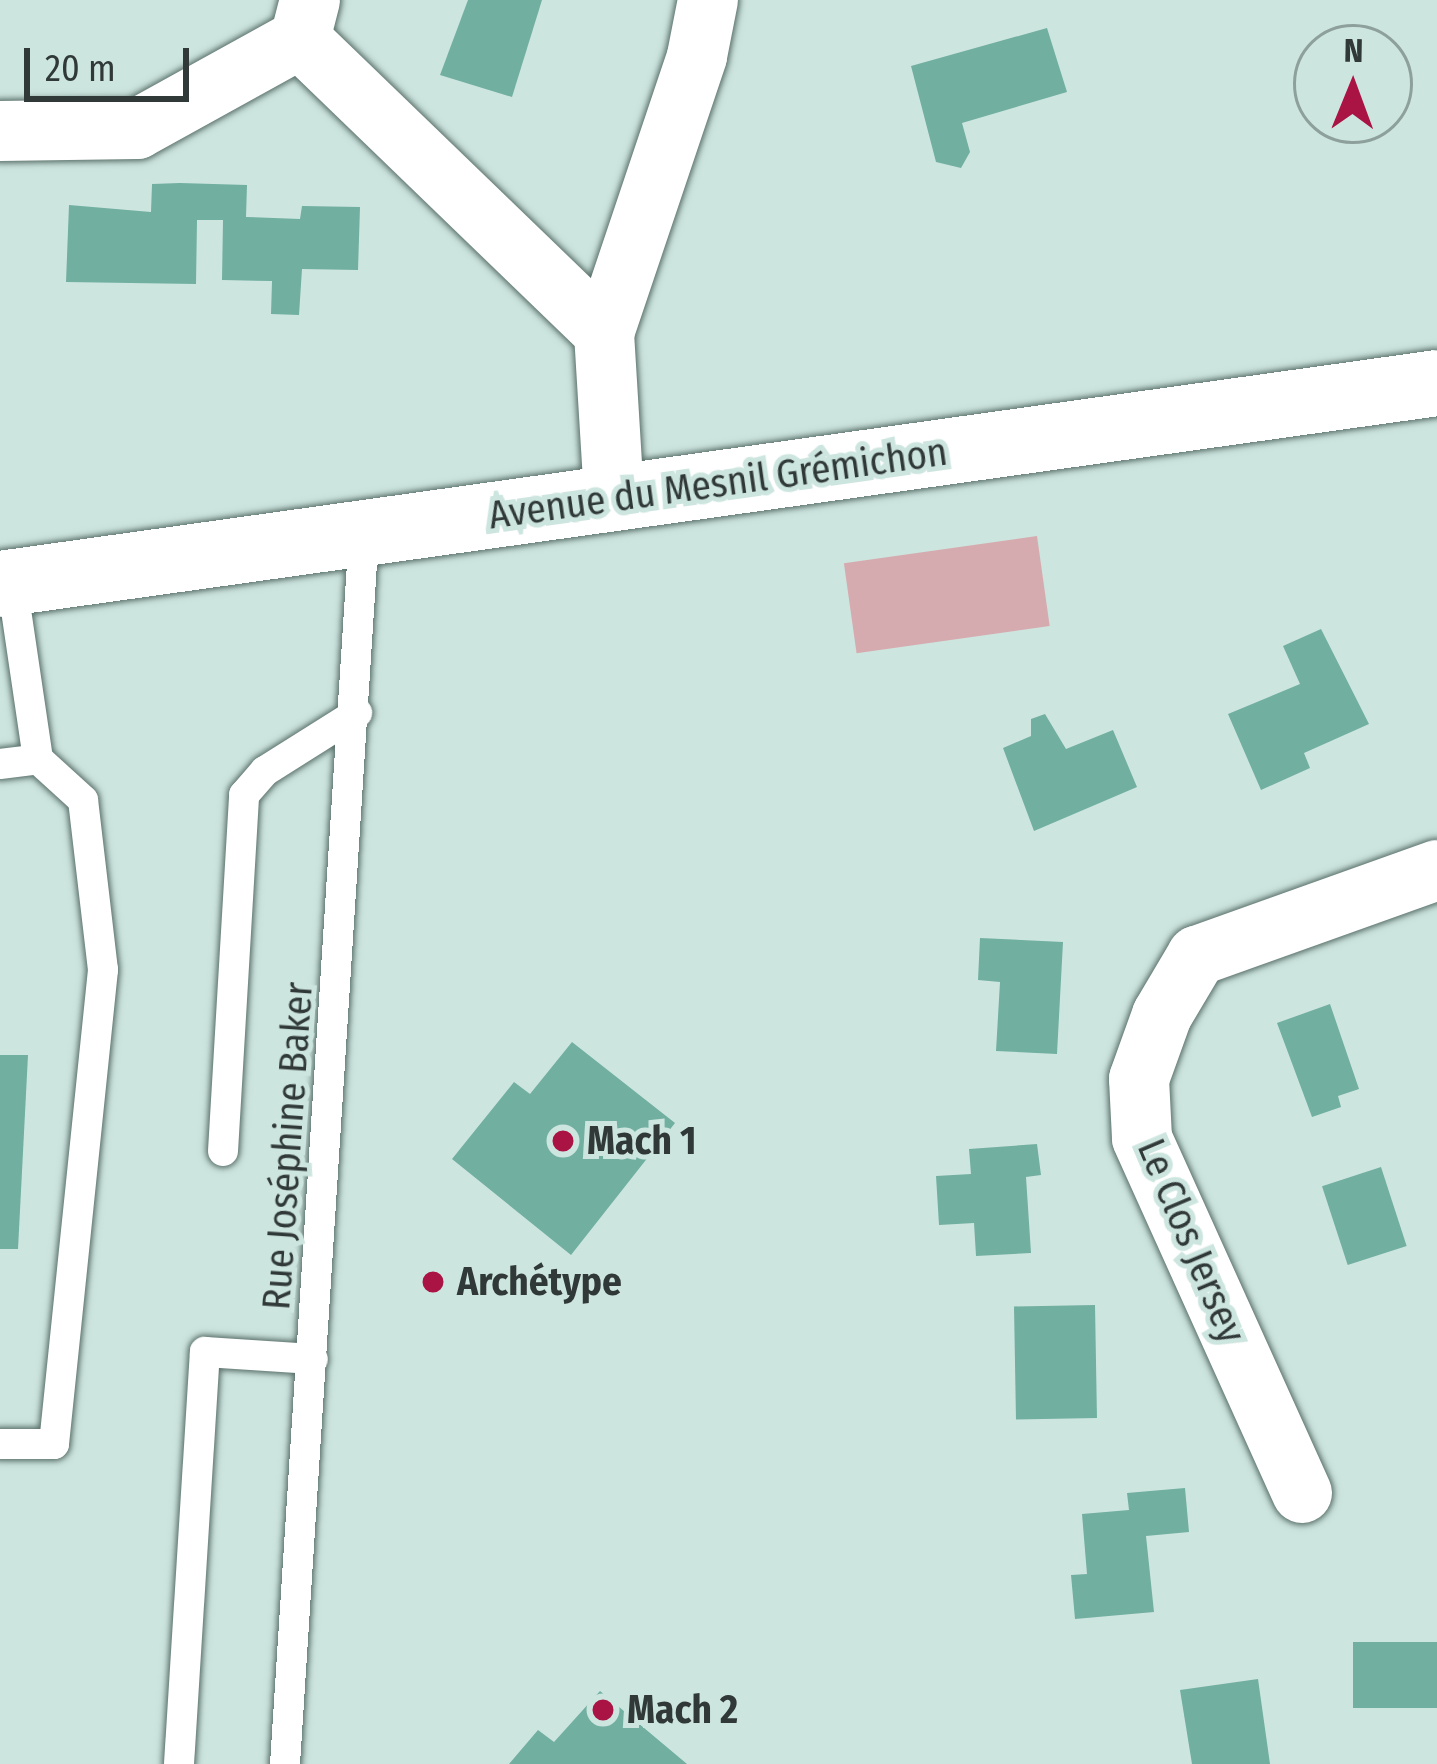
<!DOCTYPE html>
<meta charset="utf-8">
<style>
body{margin:0}
#map{position:relative;width:1437px;height:1764px;overflow:hidden;background:#cde5df;font-family:"Fira Sans Condensed",sans-serif}
div>[style]{position:absolute}
.green>*{inset:0;background:#d6abb0;transform-origin:0 0}
.building>*{inset:0;background:#71afa0;transform-origin:0 0}
.roads{filter:drop-shadow(0 0 3px #5a706a) drop-shadow(0 0 3px #5a706a)}
.service>*{height:30px;margin:-15px;padding:0 15px;transform-origin:15px;border-radius:15px;background:#fff}
.minor>*{height:60px;margin:-30px;padding:0 30px;transform-origin:30px;border-radius:30px;background:#fff}
.tertiary>*{height:66px;margin:-33px;padding:0 33px;transform-origin:33px;border-radius:33px;background:#fff}
.dots>*{width:33px;height:33px;translate:-50% -50%;box-sizing:border-box;border:6px solid #cde5df;border-radius:50%}
span{translate:-50% -50%;white-space:nowrap;text-align:center;line-height:1.15;-webkit-text-stroke:10px #cde5df;paint-order:stroke}
.street-label{font-size:39px;color:#303937}
.poi-label{font-size:39px;color:#303937;font-weight:700}
.left{translate:0 -50%;text-align:left}
.north{position:absolute;left:1293px;top:24px;width:120px;height:120px;box-sizing:border-box;background:#cde5df;border:3px solid #8ea09c;border-radius:50%;rotate:1deg;font-size:33px;font-weight:700;line-height:48px;text-align:center;color:#303937}
.north::after{content:'';display:block;margin:auto;width:42px;height:54px;background:#a91445;clip-path:polygon(50% 0,100% 100%,50% 72%,0 100%)}
.scale{position:absolute;left:24px;top:48px;width:165px;height:54px;box-sizing:border-box;border:6px solid #303937;border-top:0;padding-left:15px;font-size:36px;line-height:42px;white-space:nowrap;color:#303937;-webkit-text-stroke:9px #cde5df;paint-order:stroke}
</style>
<div id="map">
<div class="green">
<i style="left:1037px;top:536px;width:91px;height:195px;rotate:82deg"></i>
</div>
<div class="building">
<i style="clip-path:polygon(468px 0,542px 0,512px 97px,440px 75px)"></i>
<i style="clip-path:polygon(1047px 28px,1067px 92px,962px 123px,970px 152px,961px 168px,936px 162px,911px 66px)"></i>
<i style="clip-path:polygon(180px 183px,247px 185px,246px 217px,300px 219px,302px 206px,360px 207px,358px 270px,302px 269px,299px 315px,271px 314px,272px 281px,222px 280px,223px 220px,197px 220px,196px 284px,66px 282px,69px 205px,151px 212px,152px 184px)"></i>
<i style="clip-path:polygon(1321px 629px,1369px 724px,1304px 753px,1310px 768px,1261px 790px,1228px 714px,1300px 684px,1283px 646px)"></i>
<i style="clip-path:polygon(1045px 714px,1066px 749px,1113px 730px,1137px 787px,1034px 831px,1003px 748px,1031px 736px,1031px 719px)"></i>
<i style="clip-path:polygon(980px 938px,1063px 942px,1057px 1054px,996px 1051px,1000px 982px,978px 980px)"></i>
<i style="clip-path:polygon(1330px 1004px,1359px 1089px,1338px 1096px,1341px 1107px,1312px 1117px,1277px 1023px)"></i>
<i style="clip-path:polygon(572px 1042px,675px 1123px,571px 1255px,452px 1159px,514px 1082px,530px 1094px)"></i>
<i style="clip-path:polygon(0 1055px,28px 1055px,18px 1249px,0 1249px)"></i>
<i style="clip-path:polygon(1037px 1144px,1041px 1175px,1026px 1177px,1031px 1253px,976px 1256px,974px 1223px,939px 1225px,936px 1176px,971px 1174px,969px 1149px)"></i>
<i style="left:1381px;top:1167px;width:83px;height:62px;rotate:72deg"></i>
<i style="left:1095px;top:1305px;width:113px;height:81px;rotate:89deg"></i>
<i style="clip-path:polygon(1185px 1488px,1189px 1532px,1146px 1536px,1154px 1612px,1075px 1619px,1071px 1575px,1087px 1574px,1082px 1514px,1129px 1510px,1127px 1493px)"></i>
<i style="left:1437px;top:1642px;width:66px;height:84px;rotate:90deg"></i>
<i style="clip-path:polygon(1258px 1679px,1270px 1764px,1192px 1764px,1180px 1690px)"></i>
<i style="clip-path:polygon(600px 1691px,687px 1764px,509px 1764px,538px 1730px,554px 1742px)"></i>
</div>
<div class="roads">
<div class="service">
<i style="left:0;top:764px;width:38px;rotate:-7deg"></i>
<i style="left:38px;top:759px;width:178px;rotate:-98.4deg"></i>
<i style="left:223px;top:1151px;width:357px;rotate:-86.6deg"></i>
<i style="left:244px;top:795px;width:32px;rotate:-49deg"></i>
<i style="left:265px;top:771px;width:109px;rotate:-32.2deg"></i>
<i style="left:0;top:1444px;width:54px"></i>
<i style="left:54px;top:1444px;width:477px;rotate:-84.1deg"></i>
<i style="left:103px;top:970px;width:171px;rotate:-96.7deg"></i>
<i style="left:83px;top:800px;width:61px;rotate:-137.7deg"></i>
<i style="left:179px;top:1764px;width:413px;rotate:-86.4deg"></i>
<i style="left:205px;top:1352px;width:108px;rotate:3.7deg"></i>
<i style="left:285px;top:1764px;width:1234px;rotate:-86.33deg"></i>
</div>
<div class="minor">
<i style="left:300px;top:39px;width:423px;rotate:44deg"></i>
<i style="left:604px;top:333px;width:165px;rotate:86.5deg"></i>
<i style="left:0;top:131px;width:137px;rotate:-0.8deg"></i>
<i style="left:137px;top:129px;width:186px;rotate:-28.9deg"></i>
<i style="left:300px;top:39px;width:40px;rotate:-75.6deg"></i>
<i style="left:604px;top:333px;width:292px;rotate:-71.4deg"></i>
<i style="left:697px;top:56px;width:57px;rotate:-78.9deg"></i>
<i style="left:1302px;top:1493px;width:389px;rotate:-114.3deg"></i>
<i style="left:1142px;top:1138px;width:59px;rotate:-92.9deg"></i>
<i style="left:1139px;top:1079px;width:68px;rotate:-70.2deg"></i>
<i style="left:1162px;top:1015px;width:69px;rotate:-59.3deg"></i>
<i style="left:1197px;top:956px;width:255px;rotate:-19.7deg"></i>
</div>
<div class="tertiary">
<i style="left:0;top:584px;width:1451px;rotate:-7.96deg"></i>
</div>
</div>
<div class="dots">
<i style="left:563px;top:1141px;background:#a91445"></i>
<i style="left:433px;top:1282px;background:#a91445"></i>
<i style="left:603px;top:1710px;background:#a91445"></i>
</div>
<div class="street-label">
<span style="left:718px;top:484px;rotate:-8deg">Avenue du Mesnil Grémichon</span>
<span style="left:288px;top:1146px;rotate:-86deg">Rue Joséphine Baker</span>
<span style="left:1191px;top:1241px;rotate:67deg">Le Clos Jersey</span>
</div>
<div class="poi-label">
<span class="left" style="left:587px;top:1141px">Mach 1</span>
<span class="left" style="left:457px;top:1282px">Archétype</span>
<span class="left" style="left:627px;top:1710px">Mach 2</span>
</div>
<div class="north">N</div>
<div class="scale">20 m</div>
</div>
